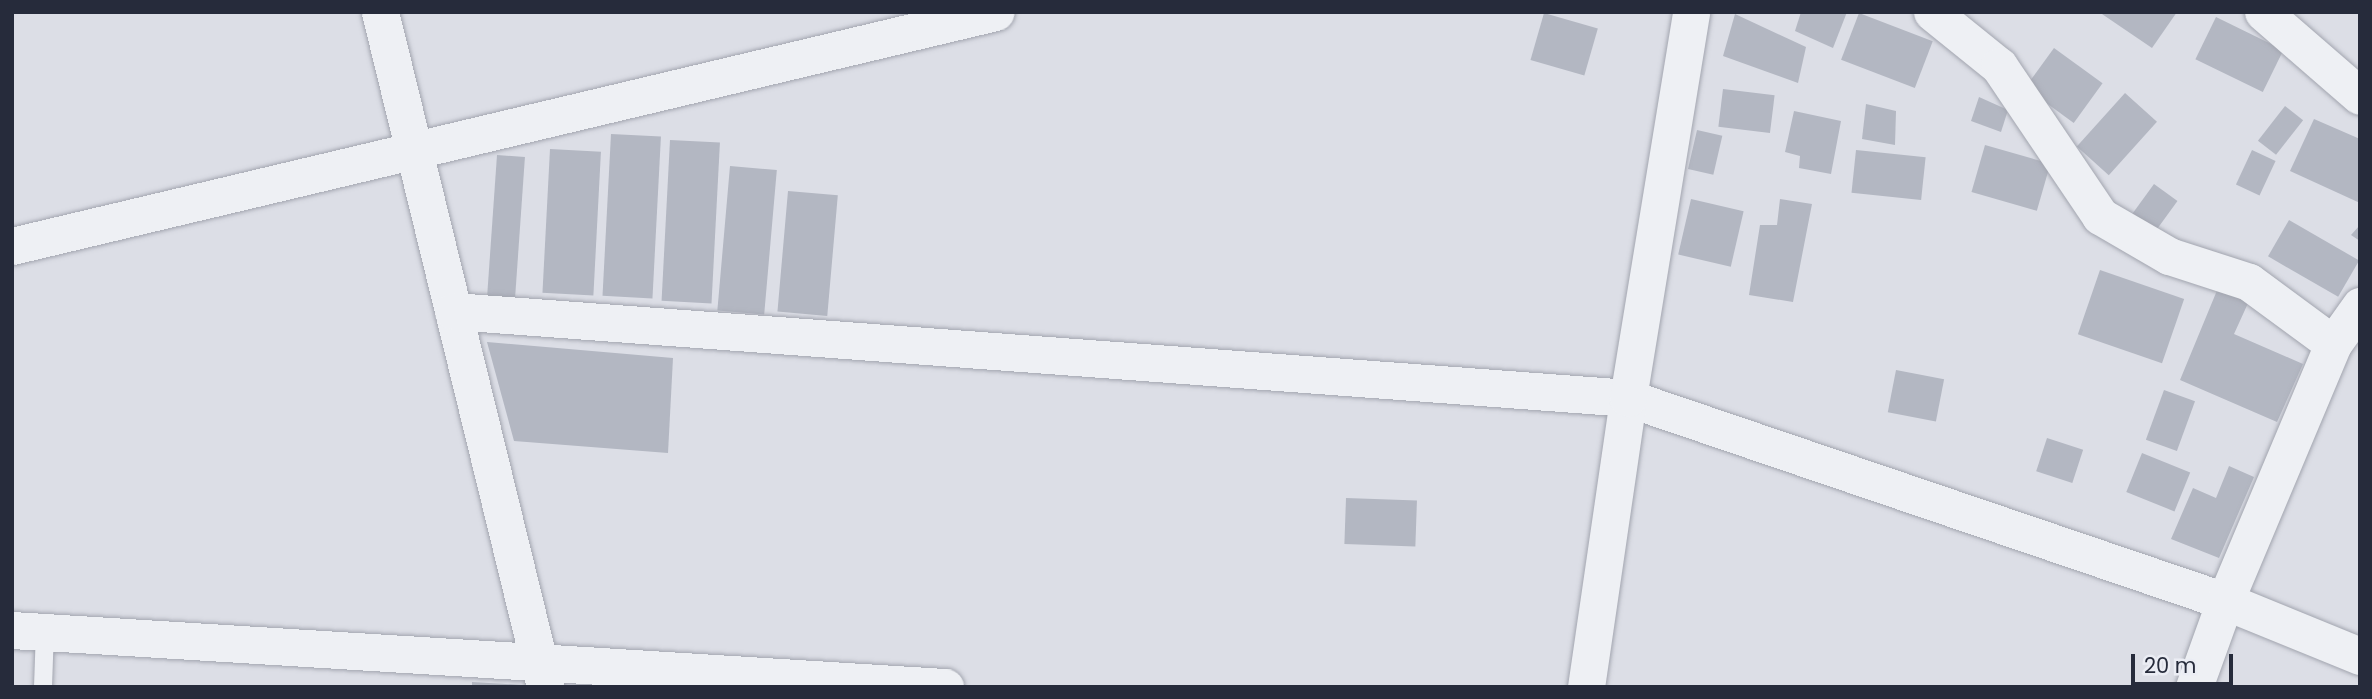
<!DOCTYPE html>
<style>
body{margin:0}
#map{position:relative;width:2372px;height:699px;overflow:hidden;background:#dcdee6;font-family:Poppins,sans-serif}
div>[style]{position:absolute}
.building>*{inset:0;background:#b3b7c2;transform-origin:0 0}
.roads{filter:drop-shadow(0 0 2px #a2a5af) drop-shadow(0 0 2px #a2a5af)}
.service>*{height:18px;margin:-9px;padding:0 9px;transform-origin:9px;border-radius:9px;background:#eef0f4}
.minor>*{height:37px;margin:-18.5px;padding:0 18.5px;transform-origin:18.5px;border-radius:18.5px;background:#eef0f4}
span{translate:-50% -50%;white-space:nowrap;text-align:center;line-height:1.15;-webkit-text-stroke:5px #ebedf4;paint-order:stroke}
.frame{position:absolute;inset:0;border:14px solid #262b3b;pointer-events:none}
.scale{position:absolute;left:2131px;top:654px;width:102px;height:32px;box-sizing:border-box;border:4px solid #262b3b;border-top:0;padding-left:9px;font-size:21px;line-height:24px;white-space:nowrap;color:#262b3b;-webkit-text-stroke:5px #ebedf4;paint-order:stroke}
</style>
<div id="map">
<div class="building">
<i style="clip-path:polygon(1801px 12px,1847px 12px,1833px 48px,1795px 31px)"></i>
<i style="clip-path:polygon(2099px 12px,2177px 12px,2152px 48px)"></i>
<i style="left:1544px;top:13px;width:56px;height:49px;rotate:16deg"></i>
<i style="left:1859px;top:13px;width:79px;height:50px;rotate:21deg"></i>
<i style="clip-path:polygon(1735px 14px,1806px 47px,1798px 83px,1723px 56px)"></i>
<i style="left:2216px;top:17px;width:75px;height:47px;rotate:26deg"></i>
<i style="left:2054px;top:48px;width:60px;height:49px;rotate:36deg"></i>
<i style="left:1723px;top:89px;width:52px;height:38px;rotate:7deg"></i>
<i style="left:2125px;top:93px;width:43px;height:72px;rotate:42deg"></i>
<i style="clip-path:polygon(1979px 97px,2008px 110px,2001px 132px,1971px 121px)"></i>
<i style="clip-path:polygon(1866px 104px,1896px 111px,1895px 145px,1862px 139px)"></i>
<i style="left:2285px;top:106px;width:23px;height:44px;rotate:38deg"></i>
<i style="clip-path:polygon(1794px 111px,1841px 121px,1831px 174px,1799px 168px,1800px 156px,1785px 152px)"></i>
<i style="clip-path:polygon(2314px 119px,2360px 139px,2360px 203px,2290px 171px)"></i>
<i style="left:1697px;top:130px;width:26px;height:40px;rotate:13deg"></i>
<i style="left:611px;top:134px;width:50px;height:162px;rotate:3deg"></i>
<i style="left:670px;top:140px;width:50px;height:161px;rotate:3deg"></i>
<i style="left:1985px;top:145px;width:68px;height:49px;rotate:16deg"></i>
<i style="left:550px;top:149px;width:51px;height:144px;rotate:3deg"></i>
<i style="left:1856px;top:150px;width:70px;height:43px;rotate:6deg"></i>
<i style="left:2252px;top:150px;width:26px;height:38px;rotate:25deg"></i>
<i style="left:497px;top:155px;width:28px;height:141px;rotate:4deg"></i>
<i style="left:730px;top:166px;width:47px;height:145px;rotate:5deg"></i>
<i style="left:2154px;top:184px;width:29px;height:43px;rotate:36deg"></i>
<i style="left:788px;top:191px;width:50px;height:121px;rotate:5deg"></i>
<i style="left:1691px;top:199px;width:54px;height:57px;rotate:13deg"></i>
<i style="clip-path:polygon(1780px 199px,1812px 204px,1793px 302px,1749px 295px,1760px 225px,1777px 225px)"></i>
<i style="left:2289px;top:220px;width:81px;height:42px;rotate:30deg"></i>
<i style="clip-path:polygon(2360px 225px,2360px 241px,2351px 235px)"></i>
<i style="left:2100px;top:270px;width:89px;height:68px;rotate:19deg"></i>
<i style="clip-path:polygon(2218px 288px,2249px 301px,2234px 334px,2303px 364px,2277px 422px,2180px 380px)"></i>
<i style="clip-path:polygon(487px 342px,673px 358px,668px 453px,514px 441px)"></i>
<i style="left:1896px;top:370px;width:49px;height:43px;rotate:11deg"></i>
<i style="left:2164px;top:390px;width:33px;height:53px;rotate:20deg"></i>
<i style="left:2047px;top:438px;width:38px;height:35px;rotate:18deg"></i>
<i style="left:2142px;top:453px;width:52px;height:42px;rotate:22deg"></i>
<i style="clip-path:polygon(2229px 466px,2254px 477px,2219px 558px,2171px 539px,2193px 488px,2216px 498px)"></i>
<i style="left:1346px;top:498px;width:71px;height:46px;rotate:2deg"></i>
<i style="clip-path:polygon(472px 682px,523px 685px,523px 687px,472px 687px)"></i>
</div>
<div class="roads">
<div class="service">
<i style="left:43px;top:687px;width:56px;rotate:-88deg"></i>
</div>
<div class="minor">
<i style="left:380px;top:12px;width:695px;rotate:76.26deg"></i>
<i style="left:1932px;top:12px;width:86px;rotate:38.9deg"></i>
<i style="left:1999px;top:66px;width:181px;rotate:56deg"></i>
<i style="left:2100px;top:216px;width:80px;rotate:30.1deg"></i>
<i style="left:2169px;top:256px;width:84px;rotate:18deg"></i>
<i style="left:2249px;top:282px;width:104px;rotate:36.4deg"></i>
<i style="left:2333px;top:344px;width:47px;rotate:-54.6deg"></i>
<i style="left:2263px;top:12px;width:128px;rotate:40.9deg"></i>
<i style="left:12px;top:246px;width:1011px;rotate:-13.38deg"></i>
<i style="left:453px;top:311px;width:1178px;rotate:4.23deg"></i>
<i style="left:1628px;top:398px;width:631px;rotate:18.78deg"></i>
<i style="left:2225px;top:601px;width:146px;rotate:22.2deg"></i>
<i style="left:12px;top:630px;width:935px;rotate:3.5deg"></i>
<i style="left:1586px;top:687px;width:292px;rotate:-81.7deg"></i>
<i style="left:1628px;top:398px;width:391px;rotate:-80.7deg"></i>
<i style="left:2194px;top:687px;width:91px;rotate:-70.2deg"></i>
<i style="left:2225px;top:601px;width:279px;rotate:-67.2deg"></i>
</div>
</div>
<div class="frame"></div>
<div class="scale">20 m</div>
</div>
